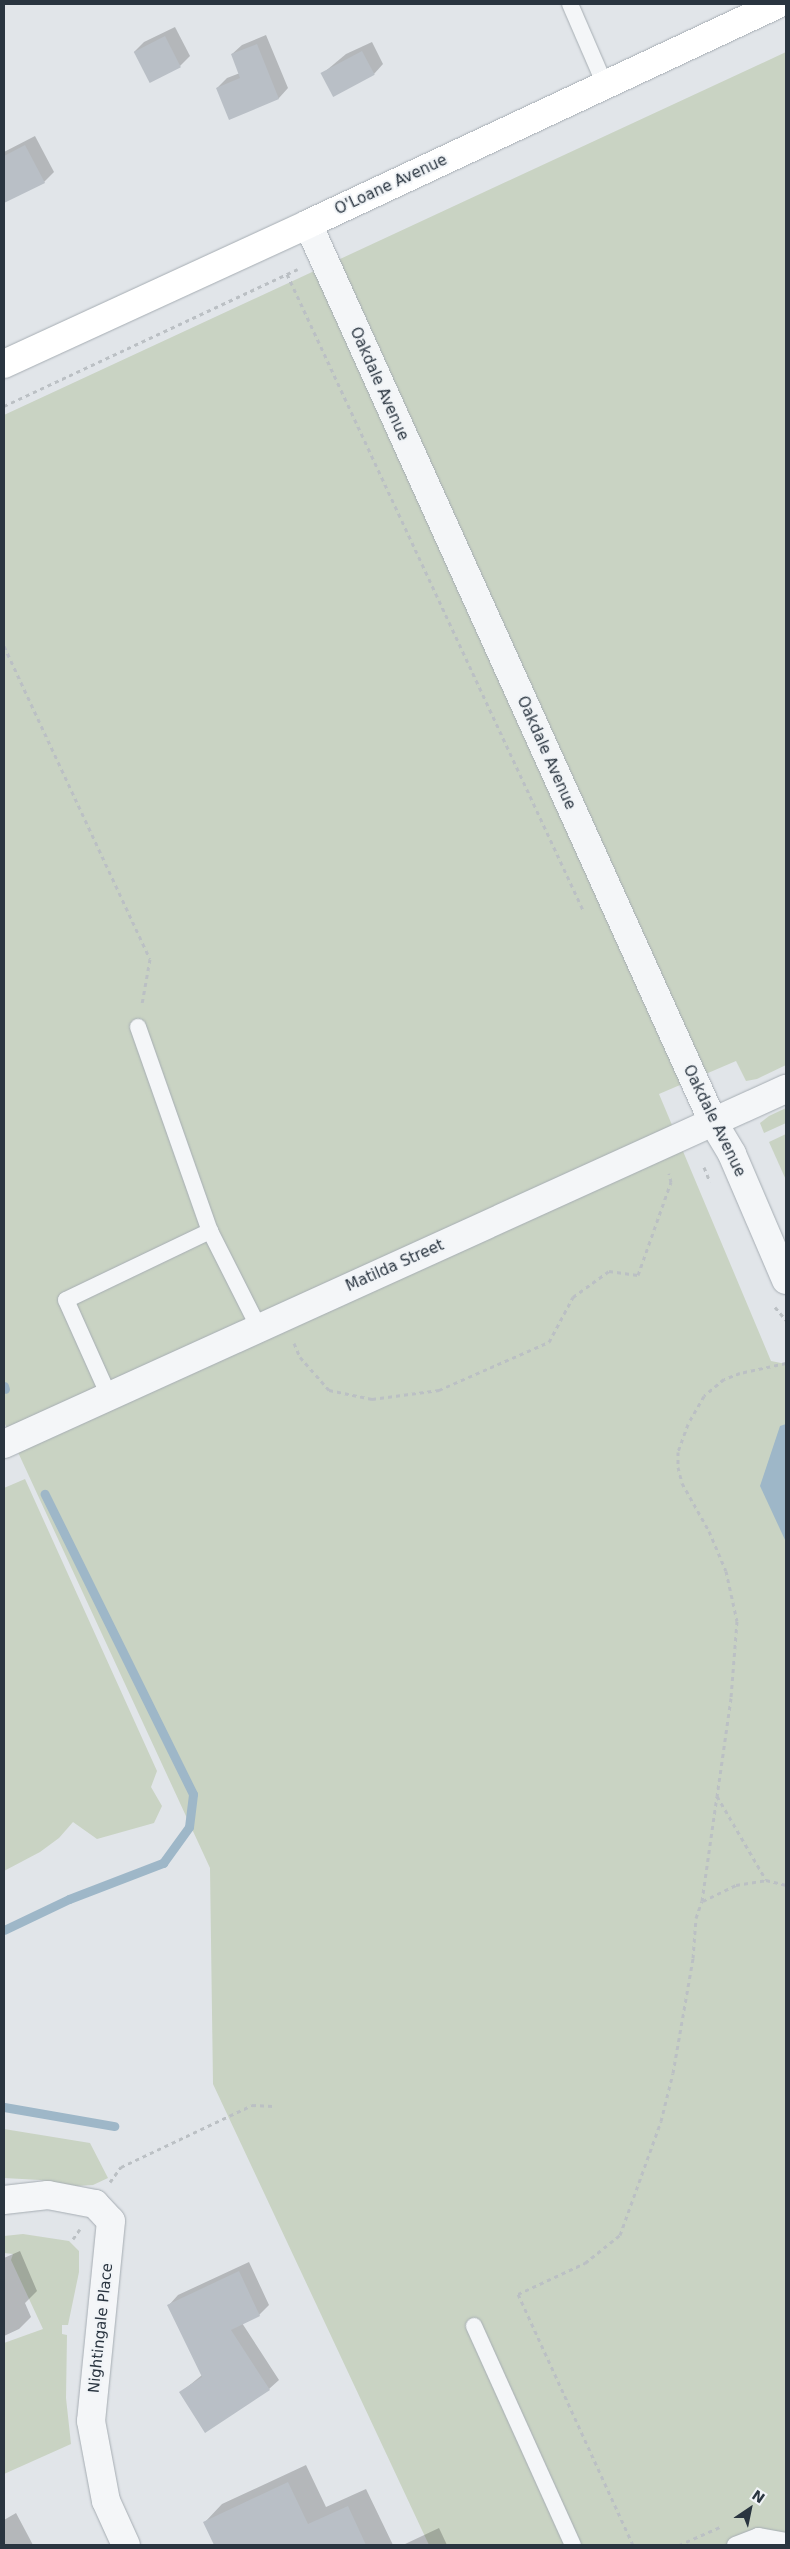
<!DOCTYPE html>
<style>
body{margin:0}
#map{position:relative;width:790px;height:2549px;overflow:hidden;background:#e1e5e9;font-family:"DejaVu Sans",sans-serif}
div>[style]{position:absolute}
.green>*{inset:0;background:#c9d3c3}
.water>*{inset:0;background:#9eb7c8}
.shadow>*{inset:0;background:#0003}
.stream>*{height:9px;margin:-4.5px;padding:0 4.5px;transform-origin:4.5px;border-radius:4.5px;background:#9eb7c8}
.building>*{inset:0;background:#b9bfc6;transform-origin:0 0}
.path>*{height:3px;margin-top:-1.5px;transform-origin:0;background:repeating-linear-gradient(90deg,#bbc0c4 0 4px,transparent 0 8px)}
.roads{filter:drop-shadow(0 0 1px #a6adb3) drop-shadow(0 0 1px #a6adb3)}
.lane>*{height:16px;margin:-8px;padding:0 8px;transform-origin:8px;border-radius:8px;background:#f4f6f8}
.street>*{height:28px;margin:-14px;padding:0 14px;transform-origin:14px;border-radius:14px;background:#f4f6f8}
.secondary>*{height:28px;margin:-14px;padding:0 14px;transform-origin:14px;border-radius:14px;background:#fff}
span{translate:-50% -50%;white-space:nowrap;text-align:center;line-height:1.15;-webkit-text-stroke:4px #f1f4f7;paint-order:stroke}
.street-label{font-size:15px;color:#2a3540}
.frame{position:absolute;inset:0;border:5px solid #2a3540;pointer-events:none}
.north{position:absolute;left:725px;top:2484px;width:50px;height:50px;-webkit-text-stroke:4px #f1f4f7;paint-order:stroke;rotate:34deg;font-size:14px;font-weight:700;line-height:20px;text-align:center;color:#2a3540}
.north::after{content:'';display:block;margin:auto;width:18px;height:22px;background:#2a3540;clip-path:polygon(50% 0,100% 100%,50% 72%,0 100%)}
</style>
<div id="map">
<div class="green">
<i style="clip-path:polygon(786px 52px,786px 1065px,757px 1079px,746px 1081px,736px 1061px,659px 1094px,771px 1361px,786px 1364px,786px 2545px,429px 2545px,213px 2084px,210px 1868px,4px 1422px,4px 415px)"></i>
<i style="clip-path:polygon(786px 1108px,786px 1123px,764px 1133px,760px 1123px,769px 1116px)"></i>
<i style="clip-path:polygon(786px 1134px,786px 1180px,769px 1142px)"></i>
<i style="clip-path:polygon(25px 1479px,157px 1771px,151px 1787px,162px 1806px,154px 1823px,97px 1839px,73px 1822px,59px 1838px,40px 1852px,4px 1871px,4px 1488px)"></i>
<i style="clip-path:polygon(4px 2129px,90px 2143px,108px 2178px,93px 2185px,77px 2186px,40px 2180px,4px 2178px)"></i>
<i style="clip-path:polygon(23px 2234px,69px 2241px,79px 2251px,79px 2272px,68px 2325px,62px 2325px,62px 2334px,67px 2335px,66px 2398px,71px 2444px,4px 2474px,4px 2343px,43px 2329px,11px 2260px,13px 2254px,4px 2253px,4px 2236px)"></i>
</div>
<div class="water">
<i style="clip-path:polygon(786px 1424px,786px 1542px,760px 1486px,780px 1426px)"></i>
</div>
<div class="shadow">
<i style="clip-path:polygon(175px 27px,190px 56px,180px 66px,134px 52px,144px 42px)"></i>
<i style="clip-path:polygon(266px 35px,288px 88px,279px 98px,230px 118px,217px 88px,227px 78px,240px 73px,232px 54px,242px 45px)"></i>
<i style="clip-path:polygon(372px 42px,383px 64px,374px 74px,322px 74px,346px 54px)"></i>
<i style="clip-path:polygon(35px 136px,54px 172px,44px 182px,4px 201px,4px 152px)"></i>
<i style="clip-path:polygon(20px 2251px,37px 2291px,25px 2303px,31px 2317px,19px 2329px,4px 2336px,4px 2258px)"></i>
<i style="clip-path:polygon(249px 2262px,269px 2305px,259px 2315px,242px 2323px,279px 2380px,269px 2389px,180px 2393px,202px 2375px,169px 2305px,178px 2295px)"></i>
<i style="clip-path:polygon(306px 2465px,326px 2507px,366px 2489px,393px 2545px,216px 2545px,205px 2522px,222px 2504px)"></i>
<i style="clip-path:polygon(16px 2513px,33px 2545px,4px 2545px,4px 2520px)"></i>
<i style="clip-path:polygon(439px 2528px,447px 2545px,403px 2545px)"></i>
</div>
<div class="stream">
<i style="left:4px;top:1386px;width:3px;rotate:72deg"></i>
<i style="left:4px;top:1930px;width:72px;rotate:-25.5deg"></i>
<i style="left:69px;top:1899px;width:101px;rotate:-21deg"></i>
<i style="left:163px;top:1863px;width:44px;rotate:-54.2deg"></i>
<i style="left:189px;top:1827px;width:33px;rotate:-83deg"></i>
<i style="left:193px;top:1794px;width:335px;rotate:-116.3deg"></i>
<i style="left:4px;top:2107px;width:112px;rotate:9.8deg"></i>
</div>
<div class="building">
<i style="left:165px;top:36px;width:35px;height:35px;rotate:63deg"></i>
<i style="clip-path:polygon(257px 44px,279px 99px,229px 120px,216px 88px,240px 78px,231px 54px)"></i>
<i style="left:362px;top:51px;width:27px;height:47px;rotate:62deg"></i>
<i style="clip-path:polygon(25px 145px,45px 183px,4px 203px,4px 156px)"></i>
<i style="clip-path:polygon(239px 2271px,260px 2316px,231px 2330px,270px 2390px,205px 2433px,179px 2392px,202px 2377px,167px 2305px)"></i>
<i style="clip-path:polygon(288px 2482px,308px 2524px,348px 2506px,366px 2545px,214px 2545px,203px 2522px)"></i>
</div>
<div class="path">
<i style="left:287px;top:274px;width:702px;rotate:65.04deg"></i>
<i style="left:4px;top:406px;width:324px;rotate:-25deg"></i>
<i style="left:4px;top:646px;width:345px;rotate:65deg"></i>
<i style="left:150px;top:959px;width:46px;rotate:100.1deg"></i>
<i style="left:704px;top:1167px;width:16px;rotate:68deg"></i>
<i style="left:775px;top:1307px;width:17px;rotate:50deg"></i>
<i style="left:294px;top:1343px;width:15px;rotate:67deg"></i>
<i style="left:300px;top:1357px;width:44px;rotate:48.7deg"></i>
<i style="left:329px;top:1390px;width:44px;rotate:11.8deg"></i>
<i style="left:372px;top:1399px;width:68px;rotate:-7.7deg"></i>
<i style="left:439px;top:1390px;width:120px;rotate:-23.6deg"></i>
<i style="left:549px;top:1342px;width:51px;rotate:-61.9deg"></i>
<i style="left:573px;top:1297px;width:44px;rotate:-35.8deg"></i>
<i style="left:609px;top:1271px;width:29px;rotate:8deg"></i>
<i style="left:638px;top:1275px;width:99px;rotate:-70.5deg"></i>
<i style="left:671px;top:1182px;width:9px;rotate:-103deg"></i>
<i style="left:786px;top:1363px;width:47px;rotate:167.7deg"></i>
<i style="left:740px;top:1373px;width:17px;rotate:159deg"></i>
<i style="left:724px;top:1379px;width:26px;rotate:140deg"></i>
<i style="left:704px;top:1396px;width:32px;rotate:120deg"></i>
<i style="left:688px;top:1424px;width:30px;rotate:110deg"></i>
<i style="left:678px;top:1452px;width:15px;rotate:90deg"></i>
<i style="left:678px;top:1467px;width:16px;rotate:76deg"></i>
<i style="left:682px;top:1483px;width:55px;rotate:60.6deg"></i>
<i style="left:709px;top:1531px;width:43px;rotate:67deg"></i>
<i style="left:726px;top:1571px;width:51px;rotate:77.6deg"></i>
<i style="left:737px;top:1621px;width:77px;rotate:94.5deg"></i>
<i style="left:731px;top:1698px;width:99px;rotate:98.1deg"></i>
<i style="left:717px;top:1796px;width:97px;rotate:59.7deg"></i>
<i style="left:766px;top:1880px;width:21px;rotate:14deg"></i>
<i style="left:703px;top:1901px;width:37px;rotate:-26deg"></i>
<i style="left:736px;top:1885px;width:30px;rotate:-9deg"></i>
<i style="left:110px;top:2182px;width:19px;rotate:-54deg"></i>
<i style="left:121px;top:2167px;width:145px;rotate:-25.3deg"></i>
<i style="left:252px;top:2105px;width:21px;rotate:3deg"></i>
<i style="left:73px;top:2239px;width:12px;rotate:-55deg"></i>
<i style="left:633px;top:2545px;width:276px;rotate:-114.6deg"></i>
<i style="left:518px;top:2294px;width:74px;rotate:-24.8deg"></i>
<i style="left:585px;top:2263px;width:45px;rotate:-38.7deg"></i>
<i style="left:620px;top:2235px;width:121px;rotate:-70.2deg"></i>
<i style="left:661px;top:2121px;width:49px;rotate:-76deg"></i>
<i style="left:673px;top:2073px;width:117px;rotate:-80.1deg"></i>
<i style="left:693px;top:1958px;width:40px;rotate:-85.7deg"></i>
<i style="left:696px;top:1918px;width:18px;rotate:-71deg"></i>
<i style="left:702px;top:1901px;width:106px;rotate:-81.9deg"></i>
<i style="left:679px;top:2545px;width:45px;rotate:-23.7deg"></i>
</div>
<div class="roads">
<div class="lane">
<i style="left:570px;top:4px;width:88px;rotate:66.6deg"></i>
<i style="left:138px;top:1027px;width:216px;rotate:70.6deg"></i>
<i style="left:109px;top:1396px;width:105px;rotate:-114.1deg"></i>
<i style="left:66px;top:1300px;width:160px;rotate:-25.6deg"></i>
<i style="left:210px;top:1231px;width:109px;rotate:63.2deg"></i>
<i style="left:474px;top:2326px;width:240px;rotate:65.7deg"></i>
<i style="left:735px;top:2545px;width:25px;rotate:-21deg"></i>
<i style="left:758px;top:2536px;width:28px;rotate:10deg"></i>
</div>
<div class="street">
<i style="left:308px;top:224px;width:985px;rotate:65.72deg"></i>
<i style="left:713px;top:1122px;width:37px;rotate:59deg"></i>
<i style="left:732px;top:1154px;width:137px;rotate:66.8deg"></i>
<i style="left:4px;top:1444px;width:859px;rotate:-24.42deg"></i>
<i style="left:4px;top:2200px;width:44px;rotate:-6.5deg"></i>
<i style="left:48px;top:2195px;width:48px;rotate:10.8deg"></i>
<i style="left:95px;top:2204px;width:23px;rotate:47deg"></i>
<i style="left:111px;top:2221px;width:201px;rotate:95.7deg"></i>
<i style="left:91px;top:2421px;width:81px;rotate:79.4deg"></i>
<i style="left:106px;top:2501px;width:48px;rotate:65.6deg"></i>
</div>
<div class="secondary">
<i style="left:4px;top:364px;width:335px;rotate:-24.7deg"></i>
<i style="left:308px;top:224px;width:519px;rotate:-25.08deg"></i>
</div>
</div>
<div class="street-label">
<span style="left:391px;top:185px;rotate:-25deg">O'Loane Avenue</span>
<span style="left:379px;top:384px;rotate:66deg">Oakdale Avenue</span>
<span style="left:546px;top:753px;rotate:66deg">Oakdale Avenue</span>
<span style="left:714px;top:1121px;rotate:64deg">Oakdale Avenue</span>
<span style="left:395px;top:1266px;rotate:-24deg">Matilda Street</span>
<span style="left:101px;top:2328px;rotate:-84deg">Nightingale Place</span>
</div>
<div class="frame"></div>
<div class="north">N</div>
</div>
